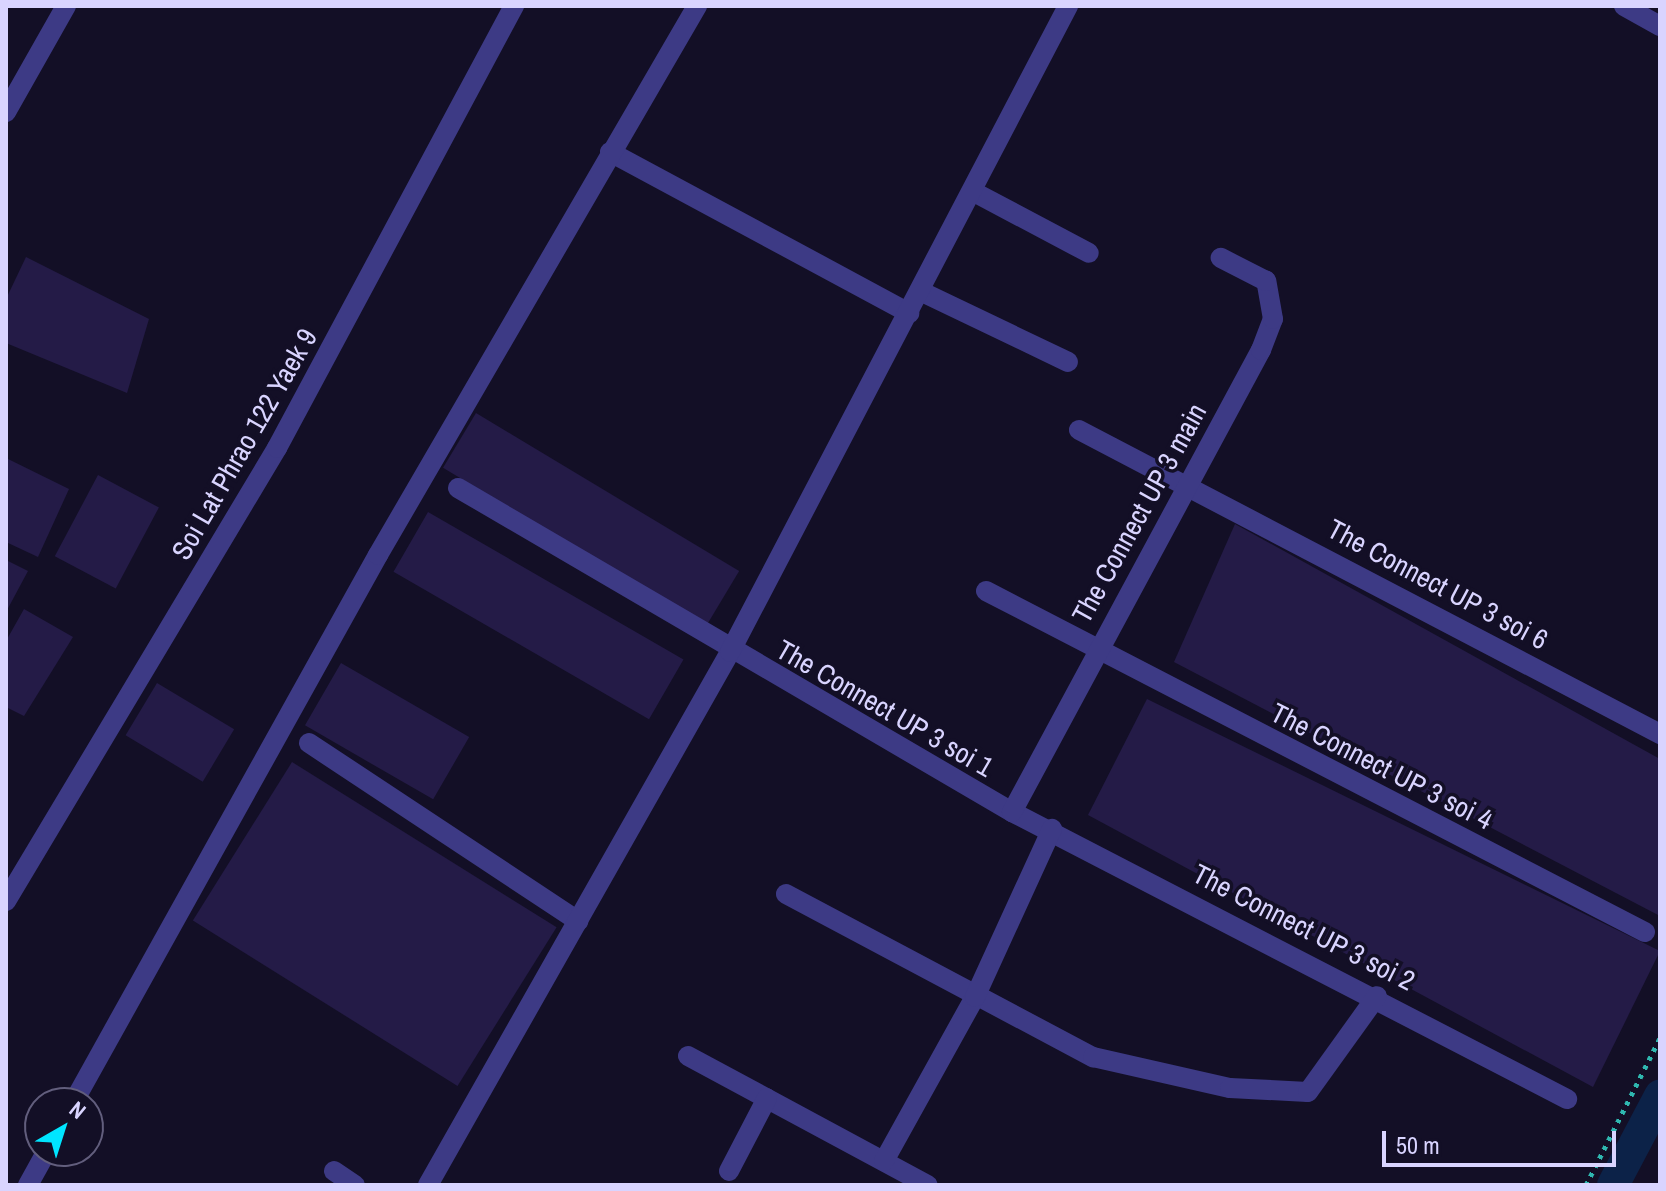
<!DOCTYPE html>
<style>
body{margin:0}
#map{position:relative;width:1666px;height:1191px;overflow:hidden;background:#130f26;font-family:"Archivo Narrow",sans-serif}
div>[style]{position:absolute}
.canal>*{height:32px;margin:-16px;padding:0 16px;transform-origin:16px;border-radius:16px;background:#0c2248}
.building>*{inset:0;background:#241b47;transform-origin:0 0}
.path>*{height:5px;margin-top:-2.5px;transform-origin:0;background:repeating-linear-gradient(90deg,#2fb8b0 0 4px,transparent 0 10px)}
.minor>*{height:20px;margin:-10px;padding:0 10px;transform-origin:10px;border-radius:10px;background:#3d3a85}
span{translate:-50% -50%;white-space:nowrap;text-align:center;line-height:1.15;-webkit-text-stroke:7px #130f26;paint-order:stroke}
.street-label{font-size:28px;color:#d9d4ff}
.frame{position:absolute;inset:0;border:8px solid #d9d4ff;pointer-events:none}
.north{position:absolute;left:24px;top:1087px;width:80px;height:80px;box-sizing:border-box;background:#130f26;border:2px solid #625e7d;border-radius:50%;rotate:39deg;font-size:22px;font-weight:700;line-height:32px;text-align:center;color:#d9d4ff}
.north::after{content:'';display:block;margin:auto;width:28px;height:36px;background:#00e5ff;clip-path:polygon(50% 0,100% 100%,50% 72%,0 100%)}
.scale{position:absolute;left:1382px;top:1131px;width:234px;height:36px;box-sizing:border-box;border:4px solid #d9d4ff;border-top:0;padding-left:10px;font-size:24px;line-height:28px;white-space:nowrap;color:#d9d4ff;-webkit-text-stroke:6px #130f26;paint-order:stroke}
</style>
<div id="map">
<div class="canal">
<i style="left:1613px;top:1185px;width:101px;rotate:-62.2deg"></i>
</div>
<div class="building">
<i style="clip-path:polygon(26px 257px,149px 319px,127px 393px,6px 343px,6px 299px)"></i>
<i style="left:476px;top:413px;width:307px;height:64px;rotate:31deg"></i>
<i style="clip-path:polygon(6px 458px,69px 489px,38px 557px,6px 542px)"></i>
<i style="left:98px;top:475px;width:69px;height:92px;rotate:28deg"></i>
<i style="left:428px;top:512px;width:295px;height:69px;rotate:30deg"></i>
<i style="clip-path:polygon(1235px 524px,1660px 759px,1660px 916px,1174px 662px)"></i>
<i style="clip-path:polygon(6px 560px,28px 571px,6px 612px)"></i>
<i style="clip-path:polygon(24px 609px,73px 637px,24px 716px,6px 707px,6px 641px)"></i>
<i style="left:341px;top:663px;width:148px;height:72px;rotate:30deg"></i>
<i style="left:157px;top:683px;width:90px;height:61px;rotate:31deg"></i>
<i style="clip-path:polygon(1147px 699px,1660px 951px,1593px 1087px,1088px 815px)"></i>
<i style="left:292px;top:762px;width:312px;height:187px;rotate:32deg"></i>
</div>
<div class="path">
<i style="left:1586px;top:1185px;width:165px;rotate:-63.3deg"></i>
</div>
<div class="minor">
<i style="left:1624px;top:6px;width:41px;rotate:29.1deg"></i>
<i style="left:6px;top:112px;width:122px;rotate:-60.5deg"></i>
<i style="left:610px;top:152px;width:340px;rotate:28.3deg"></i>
<i style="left:972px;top:191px;width:132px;rotate:27.9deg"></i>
<i style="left:920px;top:291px;width:164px;rotate:25.6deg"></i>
<i style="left:1079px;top:430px;width:656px;rotate:27.62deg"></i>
<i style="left:458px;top:488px;width:642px;rotate:30.32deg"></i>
<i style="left:1012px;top:812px;width:625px;rotate:27.34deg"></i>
<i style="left:986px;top:591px;width:742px;rotate:27.36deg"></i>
<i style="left:309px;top:743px;width:323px;rotate:33.5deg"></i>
<i style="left:1012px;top:812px;width:525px;rotate:-61.68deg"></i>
<i style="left:1261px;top:350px;width:33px;rotate:-69deg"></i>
<i style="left:1273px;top:319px;width:39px;rotate:-100deg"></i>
<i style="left:1266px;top:281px;width:51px;rotate:-152.9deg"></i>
<i style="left:786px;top:894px;width:348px;rotate:28deg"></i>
<i style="left:1093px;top:1057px;width:140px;rotate:12.8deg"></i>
<i style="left:1230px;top:1088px;width:78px;rotate:2.9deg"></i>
<i style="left:1308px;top:1092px;width:118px;rotate:-54.3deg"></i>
<i style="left:6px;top:901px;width:528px;rotate:-59.11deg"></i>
<i style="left:277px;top:448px;width:502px;rotate:-61.8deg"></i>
<i style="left:688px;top:1056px;width:272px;rotate:28.3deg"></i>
<i style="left:73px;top:1103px;width:627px;rotate:-60.9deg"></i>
<i style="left:378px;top:555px;width:635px;rotate:-59.84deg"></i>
<i style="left:884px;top:1161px;width:188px;rotate:-61deg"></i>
<i style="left:975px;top:997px;width:185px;rotate:-65.4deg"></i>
<i style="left:334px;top:1171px;width:25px;rotate:34deg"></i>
<i style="left:729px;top:1171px;width:82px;rotate:-62.5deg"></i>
<i style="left:28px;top:1185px;width:39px;rotate:-61deg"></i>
<i style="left:428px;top:1185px;width:613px;rotate:-60.46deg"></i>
<i style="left:730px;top:652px;width:729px;rotate:-62.38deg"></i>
</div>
<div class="street-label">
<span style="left:244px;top:444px;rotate:-60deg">Soi Lat Phrao 122 Yaek 9</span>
<span style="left:1139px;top:513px;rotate:-61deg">The Connect UP 3 main</span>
<span style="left:1438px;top:584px;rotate:28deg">The Connect UP 3 soi 6</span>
<span style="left:885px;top:708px;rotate:30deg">The Connect UP 3 soi 1</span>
<span style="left:1382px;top:766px;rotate:27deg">The Connect UP 3 soi 4</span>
<span style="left:1304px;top:927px;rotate:27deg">The Connect UP 3 soi 2</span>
</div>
<div class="frame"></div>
<div class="north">N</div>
<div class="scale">50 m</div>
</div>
